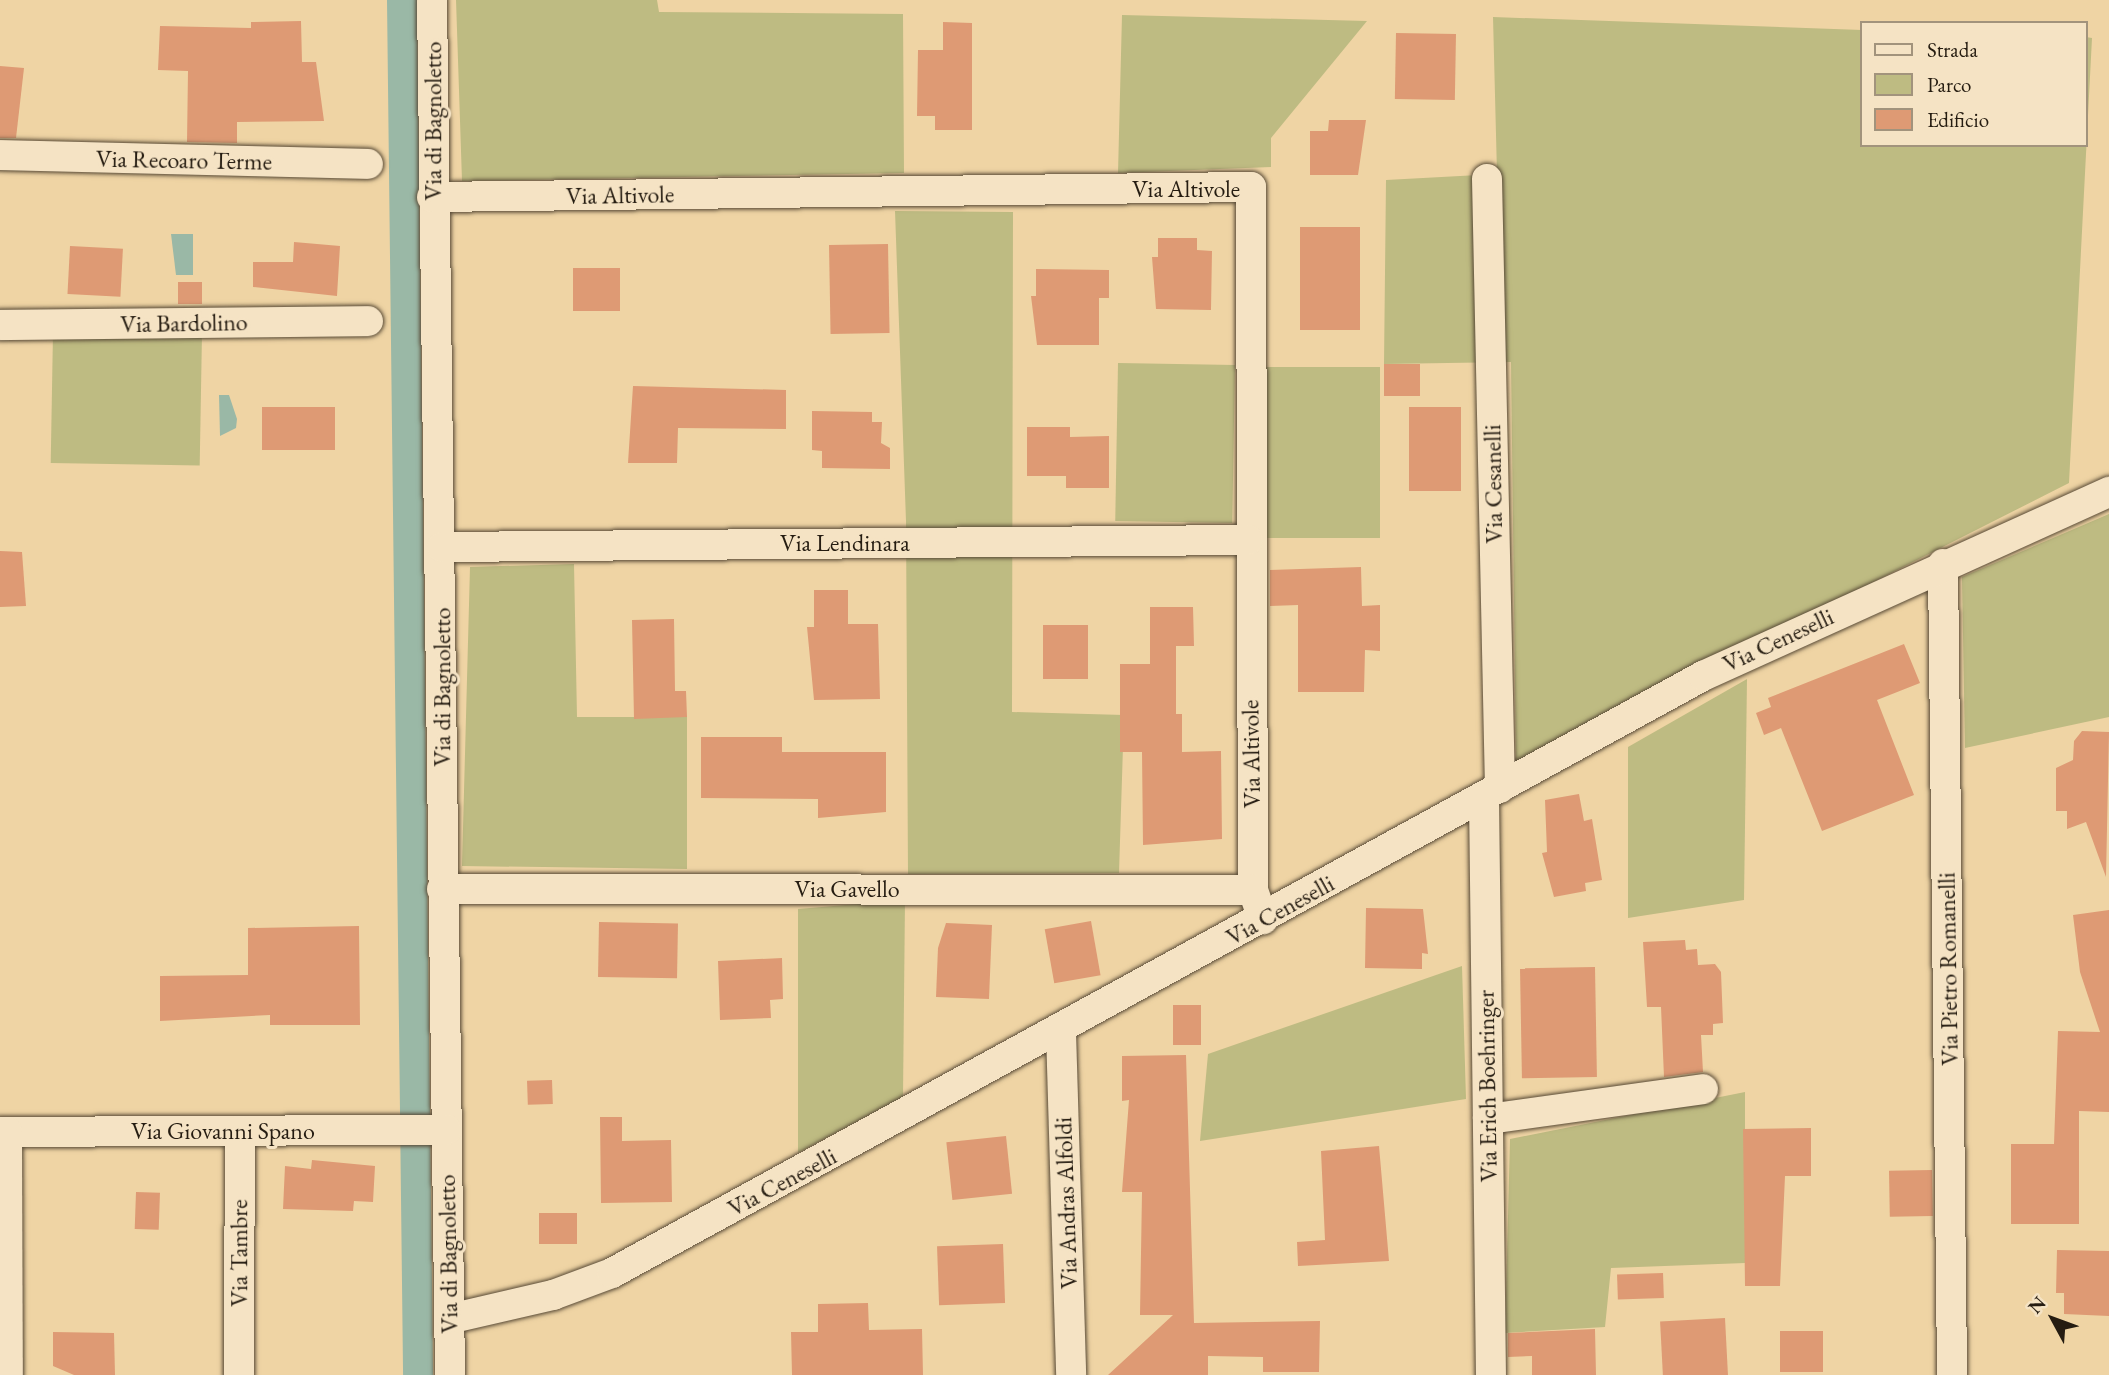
<!DOCTYPE html>
<style>
body{margin:0}
#map{position:relative;width:2109px;height:1375px;overflow:hidden;background:#efd4a4;font-family:"EB Garamond",serif}
div>[style]{position:absolute}
.green>*{inset:0;background:#bebb82;transform-origin:0 0}
.water>*{inset:0;background:#9ab8a6}
.canal>*{height:30px;margin:-15px;padding:0 15px;transform-origin:15px;border-radius:15px;background:#9ab8a6}
.building>*{inset:0;background:#de9a74;transform-origin:0 0}
.roads{filter:drop-shadow(0 0 2px #584a36) drop-shadow(0 0 2px #584a36)}
.minor>*{height:30px;margin:-15px;padding:0 15px;transform-origin:15px;border-radius:15px;background:#f5e3c4}
span{translate:-50% -50%;white-space:nowrap;text-align:center;line-height:1.15;-webkit-text-stroke:6px #f5e3c4;paint-order:stroke}
.street-label{font-size:24px;color:#251c11}
.legend{position:absolute;left:1860px;top:21px;width:228px;height:126px;box-sizing:border-box;background:#f5e3c4;border:2px solid #a2937c;margin:0;padding:9px 12px;list-style:none;font-size:21px;color:#251c11}
.legend li{display:flex;align-items:center;gap:14px;height:35px}
.legend b{width:35px;border:2px solid #a2937c}
.north{position:absolute;left:2018px;top:1284px;width:70px;height:70px;-webkit-text-stroke:5px #f5e3c4;paint-order:stroke;rotate:311deg;font-size:19px;font-weight:700;line-height:28px;text-align:center;color:#251c11}
.north::after{content:'';display:block;margin:auto;width:24px;height:32px;background:#251c11;clip-path:polygon(50% 0,100% 100%,50% 72%,0 100%)}
</style>
<div id="map">
<div class="green">
<i style="clip-path:polygon(456px 0,657px 0,659px 12px,903px 14px,904px 173px,462px 181px)"></i>
<i style="clip-path:polygon(1122px 15px,1367px 21px,1271px 138px,1271px 167px,1118px 173px)"></i>
<i style="clip-path:polygon(1493px 17px,1862px 30px,1862px 145px,2086px 145px,2086px 37px,2092px 38px,2069px 483px,1516px 763px,1511px 362px,1384px 364px,1386px 180px,1497px 174px)"></i>
<i style="clip-path:polygon(895px 211px,1013px 212px,1012px 712px,1124px 715px,1119px 873px,908px 874px,906px 521px)"></i>
<i style="left:53px;top:332px;width:149px;height:131px;rotate:1deg"></i>
<i style="left:1118px;top:363px;width:117px;height:158px;rotate:1deg"></i>
<i style="left:1380px;top:367px;width:171px;height:116px;rotate:90deg"></i>
<i style="clip-path:polygon(2109px 514px,2109px 717px,1965px 748px,1962px 577px)"></i>
<i style="clip-path:polygon(574px 564px,577px 717px,687px 717px,687px 869px,462px 866px,470px 567px)"></i>
<i style="clip-path:polygon(1747px 679px,1744px 900px,1628px 918px,1628px 747px)"></i>
<i style="clip-path:polygon(905px 900px,903px 1097px,798px 1153px,798px 909px)"></i>
<i style="clip-path:polygon(1462px 966px,1466px 1099px,1200px 1141px,1208px 1054px)"></i>
<i style="clip-path:polygon(1745px 1092px,1745px 1263px,1611px 1268px,1605px 1327px,1505px 1333px,1510px 1139px)"></i>
</div>
<div class="water">
<i style="clip-path:polygon(171px 234px,193px 234px,193px 275px,176px 275px)"></i>
<i style="clip-path:polygon(219px 395px,229px 395px,237px 419px,236px 428px,220px 436px)"></i>
</div>
<div class="canal">
<i style="left:402px;top:0;width:1375px;rotate:89.33deg"></i>
</div>
<div class="building">
<i style="clip-path:polygon(301px 21px,302px 62px,316px 62px,324px 121px,237px 122px,237px 143px,187px 142px,188px 71px,158px 70px,160px 26px,251px 28px,251px 22px)"></i>
<i style="clip-path:polygon(943px 22px,972px 23px,972px 130px,935px 130px,935px 116px,917px 116px,918px 50px,943px 50px)"></i>
<i style="left:1396px;top:33px;width:60px;height:66px;rotate:1deg"></i>
<i style="clip-path:polygon(0 66px,24px 68px,16px 138px,0 138px)"></i>
<i style="clip-path:polygon(1329px 120px,1366px 120px,1358px 175px,1310px 175px,1310px 131px,1328px 131px)"></i>
<i style="left:1300px;top:227px;width:60px;height:103px"></i>
<i style="clip-path:polygon(1158px 238px,1197px 238px,1197px 250px,1212px 251px,1211px 310px,1156px 309px,1152px 257px,1158px 257px)"></i>
<i style="clip-path:polygon(294px 242px,340px 246px,337px 296px,253px 287px,253px 262px,293px 262px)"></i>
<i style="left:888px;top:244px;width:89px;height:59px;rotate:89deg"></i>
<i style="left:70px;top:246px;width:53px;height:48px;rotate:3deg"></i>
<i style="left:573px;top:268px;width:47px;height:43px"></i>
<i style="clip-path:polygon(1036px 269px,1109px 270px,1109px 298px,1099px 298px,1099px 345px,1037px 345px,1031px 296px,1036px 296px)"></i>
<i style="left:178px;top:282px;width:24px;height:22px"></i>
<i style="left:1384px;top:364px;width:36px;height:32px"></i>
<i style="clip-path:polygon(633px 386px,786px 390px,786px 429px,678px 428px,677px 463px,628px 463px)"></i>
<i style="left:262px;top:407px;width:73px;height:43px"></i>
<i style="left:1409px;top:407px;width:52px;height:84px"></i>
<i style="clip-path:polygon(812px 411px,872px 412px,872px 422px,882px 422px,881px 443px,890px 448px,890px 469px,822px 468px,822px 451px,812px 450px)"></i>
<i style="clip-path:polygon(1027px 427px,1070px 427px,1070px 437px,1109px 436px,1109px 488px,1066px 488px,1066px 476px,1027px 476px)"></i>
<i style="clip-path:polygon(0 551px,22px 552px,26px 606px,0 607px)"></i>
<i style="clip-path:polygon(1361px 567px,1362px 606px,1380px 605px,1380px 651px,1365px 650px,1364px 692px,1298px 692px,1298px 605px,1270px 606px,1270px 570px)"></i>
<i style="clip-path:polygon(814px 590px,848px 590px,848px 624px,878px 624px,880px 699px,814px 700px,807px 627px,814px 627px)"></i>
<i style="clip-path:polygon(1150px 607px,1193px 607px,1194px 646px,1176px 646px,1176px 714px,1182px 714px,1182px 752px,1221px 751px,1222px 839px,1143px 845px,1142px 752px,1120px 752px,1120px 664px,1150px 664px)"></i>
<i style="clip-path:polygon(674px 619px,675px 691px,686px 691px,687px 717px,634px 719px,632px 620px)"></i>
<i style="left:1043px;top:625px;width:45px;height:54px"></i>
<i style="clip-path:polygon(1904px 644px,1920px 683px,1877px 700px,1914px 795px,1822px 831px,1781px 728px,1764px 735px,1756px 713px,1771px 707px,1768px 698px)"></i>
<i style="clip-path:polygon(2082px 731px,2109px 732px,2106px 877px,2086px 822px,2067px 829px,2067px 811px,2056px 811px,2056px 768px,2073px 760px,2074px 741px)"></i>
<i style="clip-path:polygon(701px 737px,782px 737px,782px 752px,886px 752px,886px 812px,818px 818px,818px 799px,701px 798px)"></i>
<i style="clip-path:polygon(1579px 794px,1584px 821px,1592px 819px,1602px 880px,1585px 883px,1586px 891px,1554px 897px,1542px 853px,1547px 852px,1545px 800px)"></i>
<i style="clip-path:polygon(1366px 908px,1423px 909px,1428px 954px,1422px 953px,1422px 969px,1365px 968px)"></i>
<i style="clip-path:polygon(2109px 910px,2109px 1112px,2079px 1111px,2079px 1224px,2011px 1224px,2011px 1144px,2054px 1144px,2058px 1031px,2100px 1032px,2080px 972px,2073px 915px)"></i>
<i style="left:1091px;top:921px;width:55px;height:47px;rotate:80deg"></i>
<i style="left:599px;top:922px;width:79px;height:55px;rotate:1deg"></i>
<i style="clip-path:polygon(946px 923px,992px 925px,989px 999px,936px 997px,938px 948px)"></i>
<i style="clip-path:polygon(359px 926px,360px 1025px,270px 1025px,270px 1015px,160px 1021px,160px 976px,248px 975px,248px 928px)"></i>
<i style="clip-path:polygon(1685px 940px,1686px 950px,1697px 949px,1698px 965px,1715px 964px,1721px 972px,1723px 1023px,1713px 1024px,1713px 1035px,1701px 1035px,1703px 1072px,1664px 1077px,1661px 1007px,1647px 1007px,1643px 942px)"></i>
<i style="clip-path:polygon(782px 958px,783px 999px,770px 1000px,771px 1018px,720px 1020px,718px 961px)"></i>
<i style="left:1595px;top:967px;width:110px;height:75px;rotate:89deg"></i>
<i style="left:1173px;top:1005px;width:28px;height:40px"></i>
<i style="clip-path:polygon(1186px 1055px,1194px 1323px,1320px 1321px,1319px 1372px,1263px 1372px,1263px 1357px,1208px 1356px,1208px 1375px,1108px 1375px,1173px 1315px,1140px 1315px,1142px 1192px,1122px 1192px,1129px 1100px,1122px 1101px,1122px 1056px)"></i>
<i style="left:552px;top:1080px;width:24px;height:25px;rotate:88deg"></i>
<i style="clip-path:polygon(600px 1117px,622px 1117px,622px 1141px,671px 1140px,672px 1202px,601px 1203px)"></i>
<i style="clip-path:polygon(1811px 1128px,1811px 1176px,1785px 1176px,1780px 1286px,1745px 1286px,1743px 1129px)"></i>
<i style="left:1006px;top:1136px;width:58px;height:60px;rotate:84deg"></i>
<i style="clip-path:polygon(1379px 1146px,1389px 1261px,1298px 1266px,1297px 1242px,1325px 1240px,1321px 1151px)"></i>
<i style="clip-path:polygon(312px 1160px,375px 1166px,373px 1202px,354px 1201px,353px 1211px,283px 1209px,285px 1166px,311px 1169px)"></i>
<i style="left:1932px;top:1170px;width:46px;height:43px;rotate:89deg"></i>
<i style="left:136px;top:1192px;width:24px;height:37px;rotate:2deg"></i>
<i style="left:539px;top:1213px;width:38px;height:31px"></i>
<i style="left:1003px;top:1244px;width:59px;height:66px;rotate:88deg"></i>
<i style="clip-path:polygon(2057px 1250px,2109px 1251px,2109px 1316px,2064px 1314px,2064px 1293px,2056px 1293px)"></i>
<i style="left:1663px;top:1273px;width:25px;height:46px;rotate:88deg"></i>
<i style="clip-path:polygon(868px 1303px,869px 1330px,922px 1329px,923px 1375px,792px 1375px,791px 1332px,818px 1332px,818px 1304px)"></i>
<i style="left:1725px;top:1318px;width:57px;height:65px;rotate:87deg"></i>
<i style="clip-path:polygon(1595px 1329px,1596px 1375px,1532px 1375px,1532px 1356px,1508px 1357px,1508px 1333px)"></i>
<i style="left:1780px;top:1331px;width:43px;height:41px"></i>
<i style="clip-path:polygon(53px 1332px,114px 1333px,115px 1375px,74px 1375px,53px 1366px)"></i>
</div>
<div class="roads">
<div class="minor">
<i style="left:432px;top:0;width:1375px;rotate:89.25deg"></i>
<i style="left:0;top:155px;width:368px;rotate:1.4deg"></i>
<i style="left:1487px;top:179px;width:609px;rotate:88.78deg"></i>
<i style="left:432px;top:197px;width:819px;rotate:-0.7deg"></i>
<i style="left:1251px;top:187px;width:703px;rotate:89.84deg"></i>
<i style="left:1253px;top:890px;width:31px;rotate:71deg"></i>
<i style="left:0;top:325px;width:368px;rotate:-0.6deg"></i>
<i style="left:442px;top:547px;width:806px;rotate:-0.5deg"></i>
<i style="left:1943px;top:564px;width:811px;rotate:89.36deg"></i>
<i style="left:1484px;top:797px;width:578px;rotate:89.31deg"></i>
<i style="left:442px;top:889px;width:811px;rotate:0.07deg"></i>
<i style="left:1061px;top:1032px;width:343px;rotate:88.3deg"></i>
<i style="left:1488px;top:1119px;width:217px;rotate:-7.9deg"></i>
<i style="left:0;top:1132px;width:446px;rotate:-0.3deg"></i>
<i style="left:7px;top:1132px;width:243px;rotate:89.8deg"></i>
<i style="left:449px;top:1319px;width:107px;rotate:-13deg"></i>
<i style="left:553px;top:1295px;width:63px;rotate:-20.4deg"></i>
<i style="left:612px;top:1273px;width:1244px;rotate:-28.69deg"></i>
<i style="left:1703px;top:676px;width:446px;rotate:-24.4deg"></i>
<i style="left:239px;top:1375px;width:244px;rotate:-89.8deg"></i>
</div>
</div>
<div class="street-label">
<span style="left:433px;top:121px;rotate:-90deg">Via di Bagnoletto</span>
<span style="left:184px;top:160px;rotate:1deg">Via Recoaro Terme</span>
<span style="left:1186px;top:189px">Via Altivole</span>
<span style="left:620px;top:195px;rotate:-1deg">Via Altivole</span>
<span style="left:184px;top:323px;rotate:-1deg">Via Bardolino</span>
<span style="left:1493px;top:484px;rotate:-91deg">Via Cesanelli</span>
<span style="left:845px;top:543px">Via Lendinara</span>
<span style="left:1778px;top:640px;rotate:-25deg">Via Ceneselli</span>
<span style="left:442px;top:687px;rotate:-90deg">Via di Bagnoletto</span>
<span style="left:1251px;top:754px;rotate:-91deg">Via Altivole</span>
<span style="left:847px;top:889px">Via Gavello</span>
<span style="left:1280px;top:910px;rotate:-29deg">Via Ceneselli</span>
<span style="left:1948px;top:969px;rotate:-91deg">Via Pietro Romanelli</span>
<span style="left:1487px;top:1086px;rotate:-91deg">Via Erich Boehringer</span>
<span style="left:223px;top:1131px">Via Giovanni Spano</span>
<span style="left:782px;top:1182px;rotate:-28deg">Via Ceneselli</span>
<span style="left:1066px;top:1203px;rotate:-92deg">Via Andras Alfoldi</span>
<span style="left:239px;top:1253px;rotate:-90deg">Via Tambre</span>
<span style="left:448px;top:1254px;rotate:-91deg">Via di Bagnoletto</span>
</div>
<ul class="legend">
<li><b style="height:9px;background:#f5e3c4"></b>Strada</li>
<li><b style="height:19px;background:#bebb82"></b>Parco</li>
<li><b style="height:19px;background:#de9a74"></b>Edificio</li>
</ul>
<div class="north">N</div>
</div>
